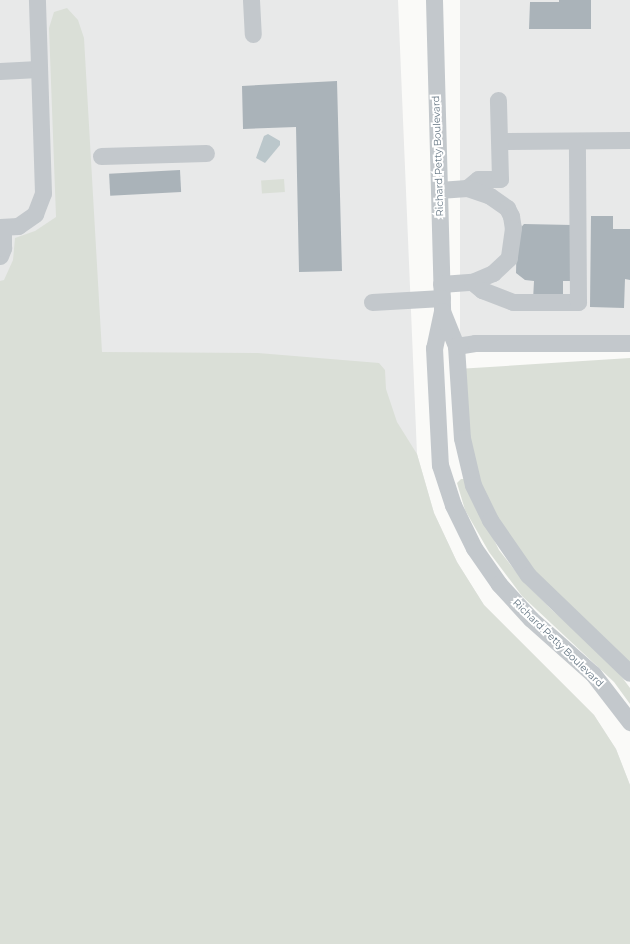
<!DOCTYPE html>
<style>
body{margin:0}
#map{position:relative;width:630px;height:944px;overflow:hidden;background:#fafaf8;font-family:Montserrat,sans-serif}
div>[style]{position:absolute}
.built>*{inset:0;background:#e8e9e9;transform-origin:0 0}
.green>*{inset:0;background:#dadfd7;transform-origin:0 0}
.water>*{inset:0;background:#bbc7cb}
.building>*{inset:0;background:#aab3b9;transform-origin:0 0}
.minor>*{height:17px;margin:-8.5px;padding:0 8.5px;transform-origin:8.5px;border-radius:8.5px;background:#c3c8cc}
span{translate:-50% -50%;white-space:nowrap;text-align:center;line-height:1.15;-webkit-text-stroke:4px #fff;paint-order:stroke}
.street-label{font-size:10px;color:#657683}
</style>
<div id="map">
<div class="built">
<i style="clip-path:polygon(0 0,398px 0,417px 454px,434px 513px,457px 562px,484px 605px,594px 715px,616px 749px,630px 785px,630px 944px,0 944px)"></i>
<i style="left:460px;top:0;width:170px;height:339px"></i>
</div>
<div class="green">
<i style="clip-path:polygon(67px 8px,78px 20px,84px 38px,102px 352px,258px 353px,379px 363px,385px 370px,386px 389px,397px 422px,417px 454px,434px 513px,457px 562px,484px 605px,594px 715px,616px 749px,630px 785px,630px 944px,0 944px,0 281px,4px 280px,13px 260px,15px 238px,35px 231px,56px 217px,49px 28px,54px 12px)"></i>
<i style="left:284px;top:179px;width:13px;height:23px;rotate:86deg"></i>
<i style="clip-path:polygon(630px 358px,630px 673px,528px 575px,473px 485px,457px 369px)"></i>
<i style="clip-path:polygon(461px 479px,464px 479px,499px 550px,524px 582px,552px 610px,609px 660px,630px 688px,630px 704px,614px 682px,522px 596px,489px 552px,465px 510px,457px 483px)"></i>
</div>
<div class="water">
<i style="clip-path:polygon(268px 134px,280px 141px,280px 145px,265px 163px,256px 158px,264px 136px)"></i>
</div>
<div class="building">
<i style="clip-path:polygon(559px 0,591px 0,591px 29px,529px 29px,530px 2px,559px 2px)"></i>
<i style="clip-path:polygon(337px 81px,342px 271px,299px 272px,296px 127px,243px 129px,242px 86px)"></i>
<i style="left:180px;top:170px;width:22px;height:71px;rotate:87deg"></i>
<i style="clip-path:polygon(591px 216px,613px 216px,613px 229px,630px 229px,630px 280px,625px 279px,624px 308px,590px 307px)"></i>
<i style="clip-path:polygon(524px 224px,572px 225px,570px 281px,563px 281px,563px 300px,533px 300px,534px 281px,525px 280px,516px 273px,517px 232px)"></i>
</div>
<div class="minor">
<i style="left:251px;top:0;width:34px;rotate:87deg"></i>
<i style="left:434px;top:0;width:311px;rotate:88.5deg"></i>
<i style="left:442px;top:311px;width:38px;rotate:102deg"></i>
<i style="left:434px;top:348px;width:117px;rotate:87.1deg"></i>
<i style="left:440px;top:465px;width:42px;rotate:72deg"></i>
<i style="left:453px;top:505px;width:48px;rotate:64deg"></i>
<i style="left:474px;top:548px;width:44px;rotate:55.2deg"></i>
<i style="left:499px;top:584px;width:47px;rotate:47.6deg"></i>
<i style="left:531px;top:619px;width:83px;rotate:41.6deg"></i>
<i style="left:593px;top:674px;width:61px;rotate:52.4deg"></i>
<i style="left:0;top:71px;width:38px;rotate:-3deg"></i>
<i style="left:500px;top:141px;width:130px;rotate:-0.4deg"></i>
<i style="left:101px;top:156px;width:105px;rotate:-1.6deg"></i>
<i style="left:467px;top:188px;width:14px;rotate:-39deg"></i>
<i style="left:478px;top:179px;width:22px"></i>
<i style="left:500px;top:179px;width:79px;rotate:-91.5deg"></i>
<i style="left:439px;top:190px;width:28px;rotate:-4deg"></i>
<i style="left:467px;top:188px;width:24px;rotate:19deg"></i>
<i style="left:490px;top:196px;width:21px;rotate:35deg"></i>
<i style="left:507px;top:208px;width:9px;rotate:63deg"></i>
<i style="left:511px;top:216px;width:12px;rotate:81deg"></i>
<i style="left:513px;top:228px;width:30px;rotate:98deg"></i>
<i style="left:509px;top:258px;width:22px;rotate:137deg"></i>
<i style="left:493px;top:273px;width:23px;rotate:157deg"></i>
<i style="left:0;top:227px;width:18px;rotate:-3deg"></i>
<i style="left:18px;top:226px;width:21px;rotate:-35deg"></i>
<i style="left:35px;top:214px;width:22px;rotate:-69deg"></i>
<i style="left:43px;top:193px;width:193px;rotate:-91.8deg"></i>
<i style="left:0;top:256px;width:9px;rotate:-69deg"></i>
<i style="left:3px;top:248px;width:21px;rotate:-90deg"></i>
<i style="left:441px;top:284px;width:31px;rotate:-4deg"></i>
<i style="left:472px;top:282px;width:13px;rotate:39deg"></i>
<i style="left:482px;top:290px;width:33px;rotate:21deg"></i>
<i style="left:513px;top:302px;width:65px"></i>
<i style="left:578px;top:302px;width:161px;rotate:-90.4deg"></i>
<i style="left:372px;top:302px;width:70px;rotate:-3.3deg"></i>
<i style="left:442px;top:311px;width:38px;rotate:68deg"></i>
<i style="left:456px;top:346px;width:92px;rotate:86.3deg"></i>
<i style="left:462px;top:438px;width:48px;rotate:76.8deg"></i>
<i style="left:473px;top:485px;width:39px;rotate:64deg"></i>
<i style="left:490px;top:520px;width:67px;rotate:55.4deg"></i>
<i style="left:528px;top:575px;width:141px;rotate:43.9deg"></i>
<i style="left:456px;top:346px;width:19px;rotate:-9deg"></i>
<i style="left:475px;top:343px;width:155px"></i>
</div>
<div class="street-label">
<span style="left:438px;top:156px;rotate:-92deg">Richard Petty Boulevard</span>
<span style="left:558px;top:643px;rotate:44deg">Richard Petty Boulevard</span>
</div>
</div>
